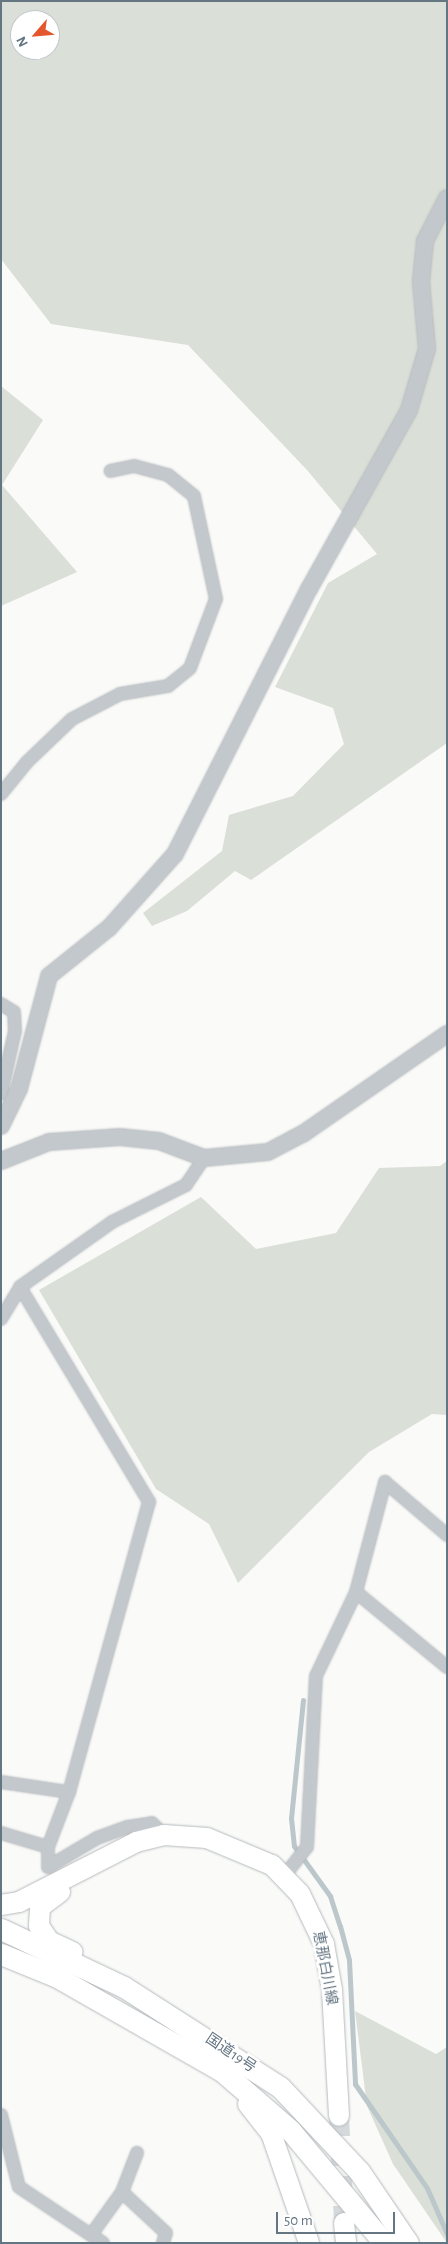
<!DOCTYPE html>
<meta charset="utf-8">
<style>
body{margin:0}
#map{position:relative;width:448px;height:2244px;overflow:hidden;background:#fafaf8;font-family:"Alegreya Sans","Noto Sans JP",sans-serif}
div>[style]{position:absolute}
.green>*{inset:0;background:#dadfd7}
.stream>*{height:5px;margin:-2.5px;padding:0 2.5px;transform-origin:2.5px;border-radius:2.5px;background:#bbc7cb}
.primary-tunnel>*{height:20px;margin-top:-10px;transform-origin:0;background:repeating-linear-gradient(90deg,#d5d9db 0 20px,transparent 0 30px)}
.roads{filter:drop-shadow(0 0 1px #b5babe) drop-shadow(0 0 1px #b5babe)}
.minor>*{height:12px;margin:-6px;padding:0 6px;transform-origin:6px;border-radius:6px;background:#c3c8cc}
.tertiary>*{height:16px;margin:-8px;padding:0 8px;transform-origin:8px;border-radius:8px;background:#c3c8cc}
.primary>*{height:20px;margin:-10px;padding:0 10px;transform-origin:10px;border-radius:10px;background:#fff}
.trunk>*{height:21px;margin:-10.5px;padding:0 10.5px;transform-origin:10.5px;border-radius:10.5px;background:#fff}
span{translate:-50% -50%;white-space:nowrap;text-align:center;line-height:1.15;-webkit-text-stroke:5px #fff;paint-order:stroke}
.street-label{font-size:15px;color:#657683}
.frame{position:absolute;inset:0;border:2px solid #657683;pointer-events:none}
.north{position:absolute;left:10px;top:10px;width:50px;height:50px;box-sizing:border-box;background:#fff;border:1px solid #c1c8cd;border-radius:50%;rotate:243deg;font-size:14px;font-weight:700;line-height:20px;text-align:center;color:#657683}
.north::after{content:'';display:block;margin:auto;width:18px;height:22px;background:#e4572e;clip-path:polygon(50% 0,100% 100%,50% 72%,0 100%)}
.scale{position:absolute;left:276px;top:2212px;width:119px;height:22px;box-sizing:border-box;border:2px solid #657683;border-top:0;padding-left:6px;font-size:15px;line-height:18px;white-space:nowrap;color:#657683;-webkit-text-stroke:4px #fff;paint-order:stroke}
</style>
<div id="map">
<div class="green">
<i style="clip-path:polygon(evenodd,1px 1px,447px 1px,447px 743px,251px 880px,235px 871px,187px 911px,152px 926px,143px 913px,222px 851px,229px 815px,293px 796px,344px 744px,333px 708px,275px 687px,328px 583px,377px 554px,307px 470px,188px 345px,51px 324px,1px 259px,1px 1px,20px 20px,50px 20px,50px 50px,20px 50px,20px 20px)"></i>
<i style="clip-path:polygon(1px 386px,43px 420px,2px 485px,77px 572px,1px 606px)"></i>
<i style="clip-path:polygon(447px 1161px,447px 1415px,432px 1414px,369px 1452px,238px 1583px,209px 1524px,156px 1489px,39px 1290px,201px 1197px,256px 1249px,336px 1233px,379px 1168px,440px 1166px)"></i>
<i style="clip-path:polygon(355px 2011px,436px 2054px,447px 2047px,447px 2243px,393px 2164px,367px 2106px)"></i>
</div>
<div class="stream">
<i style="left:303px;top:1700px;width:119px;rotate:95.8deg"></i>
<i style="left:291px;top:1818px;width:28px;rotate:84deg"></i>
<i style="left:294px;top:1846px;width:62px;rotate:54.2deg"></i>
<i style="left:330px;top:1896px;width:32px;rotate:72deg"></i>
<i style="left:340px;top:1926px;width:35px;rotate:75deg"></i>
<i style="left:349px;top:1960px;width:124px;rotate:87.2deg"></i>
<i style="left:355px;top:2084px;width:126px;rotate:55.3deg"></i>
<i style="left:427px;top:2188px;width:50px;rotate:66.5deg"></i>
</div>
<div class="primary-tunnel">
<i style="left:339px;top:2116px;width:107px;rotate:87.3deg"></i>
</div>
<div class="roads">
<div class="minor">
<i style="left:1px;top:794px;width:41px;rotate:-50.9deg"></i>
<i style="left:27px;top:762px;width:62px;rotate:-43.7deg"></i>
<i style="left:72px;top:719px;width:54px;rotate:-27.5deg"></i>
<i style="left:120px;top:694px;width:49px;rotate:-9.5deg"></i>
<i style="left:168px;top:686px;width:28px;rotate:-39deg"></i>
<i style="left:190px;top:668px;width:74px;rotate:-69.4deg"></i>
<i style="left:216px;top:599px;width:105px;rotate:-102.1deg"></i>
<i style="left:194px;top:496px;width:33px;rotate:-141deg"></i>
<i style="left:168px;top:475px;width:35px;rotate:-165deg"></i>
<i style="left:134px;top:466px;width:24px;rotate:168deg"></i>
<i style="left:1px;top:1004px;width:15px;rotate:32deg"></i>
<i style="left:14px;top:1012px;width:19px;rotate:87deg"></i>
<i style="left:15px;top:1031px;width:64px;rotate:102.7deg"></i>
<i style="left:20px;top:1287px;width:251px;rotate:59deg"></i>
<i style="left:149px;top:1502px;width:301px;rotate:105.4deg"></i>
<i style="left:1px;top:1319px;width:37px;rotate:-59deg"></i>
<i style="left:20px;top:1287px;width:113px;rotate:-35.2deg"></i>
<i style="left:112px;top:1222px;width:83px;rotate:-26.6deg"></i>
<i style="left:186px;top:1185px;width:32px;rotate:-56deg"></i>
<i style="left:356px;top:1592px;width:114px;rotate:-75.2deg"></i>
<i style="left:385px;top:1482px;width:82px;rotate:40.5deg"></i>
<i style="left:1px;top:1782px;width:69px;rotate:8.4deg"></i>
<i style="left:69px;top:1792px;width:59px;rotate:110.9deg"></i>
<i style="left:48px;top:1847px;width:20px;rotate:90deg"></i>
<i style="left:48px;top:1867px;width:57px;rotate:-30.6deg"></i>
<i style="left:97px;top:1838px;width:33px;rotate:-20deg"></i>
<i style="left:128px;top:1827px;width:24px;rotate:-9deg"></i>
<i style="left:152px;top:1823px;width:17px;rotate:45deg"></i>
<i style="left:1px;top:1833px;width:49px;rotate:16.6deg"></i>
<i style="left:285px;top:1875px;width:36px;rotate:-52deg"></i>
<i style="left:307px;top:1847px;width:171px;rotate:-87deg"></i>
<i style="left:316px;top:1676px;width:93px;rotate:-64.5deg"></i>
<i style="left:356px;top:1592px;width:118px;rotate:39.5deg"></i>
<i style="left:1px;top:2115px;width:74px;rotate:76deg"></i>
<i style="left:19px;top:2187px;width:101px;rotate:33.7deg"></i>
<i style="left:122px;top:2192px;width:60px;rotate:43deg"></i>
<i style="left:166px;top:2233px;width:10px;rotate:107deg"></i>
<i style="left:91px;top:2235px;width:53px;rotate:-54.2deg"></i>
<i style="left:122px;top:2192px;width:42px;rotate:-69deg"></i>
</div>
<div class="tertiary">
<i style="left:1px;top:1126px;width:41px;rotate:-64.1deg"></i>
<i style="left:19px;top:1089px;width:117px;rotate:-75.1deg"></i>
<i style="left:49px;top:976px;width:77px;rotate:-38.7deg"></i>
<i style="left:109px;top:928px;width:99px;rotate:-48.3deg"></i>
<i style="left:175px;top:854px;width:297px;rotate:-63.2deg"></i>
<i style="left:309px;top:589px;width:205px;rotate:-60.8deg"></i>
<i style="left:409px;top:410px;width:64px;rotate:-73.6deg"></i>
<i style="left:427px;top:349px;width:67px;rotate:-95.1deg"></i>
<i style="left:421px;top:282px;width:41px;rotate:-84.4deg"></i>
<i style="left:425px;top:241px;width:48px;rotate:-62.9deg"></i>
<i style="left:1px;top:1161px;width:52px;rotate:-21.6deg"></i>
<i style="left:49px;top:1142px;width:71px;rotate:-4deg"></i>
<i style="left:120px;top:1137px;width:39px;rotate:6deg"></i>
<i style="left:159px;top:1141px;width:48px;rotate:20.7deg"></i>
<i style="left:204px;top:1158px;width:64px;rotate:-5.4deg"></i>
<i style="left:268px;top:1152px;width:41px;rotate:-27.8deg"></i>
<i style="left:304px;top:1133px;width:174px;rotate:-34.7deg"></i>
</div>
<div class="primary">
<i style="left:60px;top:1892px;width:25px;rotate:143deg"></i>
<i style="left:40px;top:1907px;width:19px;rotate:93deg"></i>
<i style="left:39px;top:1926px;width:18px;rotate:56deg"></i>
<i style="left:49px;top:1941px;width:26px;rotate:25deg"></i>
<i style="left:1px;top:1905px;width:18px;rotate:-9deg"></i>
<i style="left:19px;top:1902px;width:131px;rotate:-27.1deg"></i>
<i style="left:136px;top:1842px;width:29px;rotate:-14deg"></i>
<i style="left:164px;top:1835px;width:43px;rotate:4deg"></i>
<i style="left:207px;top:1838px;width:70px;rotate:22.6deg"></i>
<i style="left:272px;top:1865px;width:40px;rotate:46deg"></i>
<i style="left:300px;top:1894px;width:55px;rotate:64.4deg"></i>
<i style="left:324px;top:1944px;width:47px;rotate:80.1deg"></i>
<i style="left:332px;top:1990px;width:126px;rotate:86.8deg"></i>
<i style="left:248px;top:2104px;width:37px;rotate:52deg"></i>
<i style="left:271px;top:2133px;width:116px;rotate:70.9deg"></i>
<i style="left:344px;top:2223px;width:20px;rotate:84deg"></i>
</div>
<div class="trunk">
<i style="left:1px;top:1929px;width:136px;rotate:25.2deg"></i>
<i style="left:124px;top:1987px;width:185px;rotate:32.7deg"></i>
<i style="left:280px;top:2087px;width:115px;rotate:46.8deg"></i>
<i style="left:359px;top:2171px;width:87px;rotate:55.8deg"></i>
<i style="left:1px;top:1954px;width:61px;rotate:22.3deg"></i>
<i style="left:57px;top:1977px;width:190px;rotate:29.7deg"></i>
<i style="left:222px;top:2071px;width:90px;rotate:40.9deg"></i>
<i style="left:290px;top:2130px;width:147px;rotate:50.2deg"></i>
</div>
</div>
<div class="street-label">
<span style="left:325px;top:1968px;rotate:79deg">恵那白川線</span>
<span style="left:231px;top:2053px;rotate:34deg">国道19号</span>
</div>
<div class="frame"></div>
<div class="north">N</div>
<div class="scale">50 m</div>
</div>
